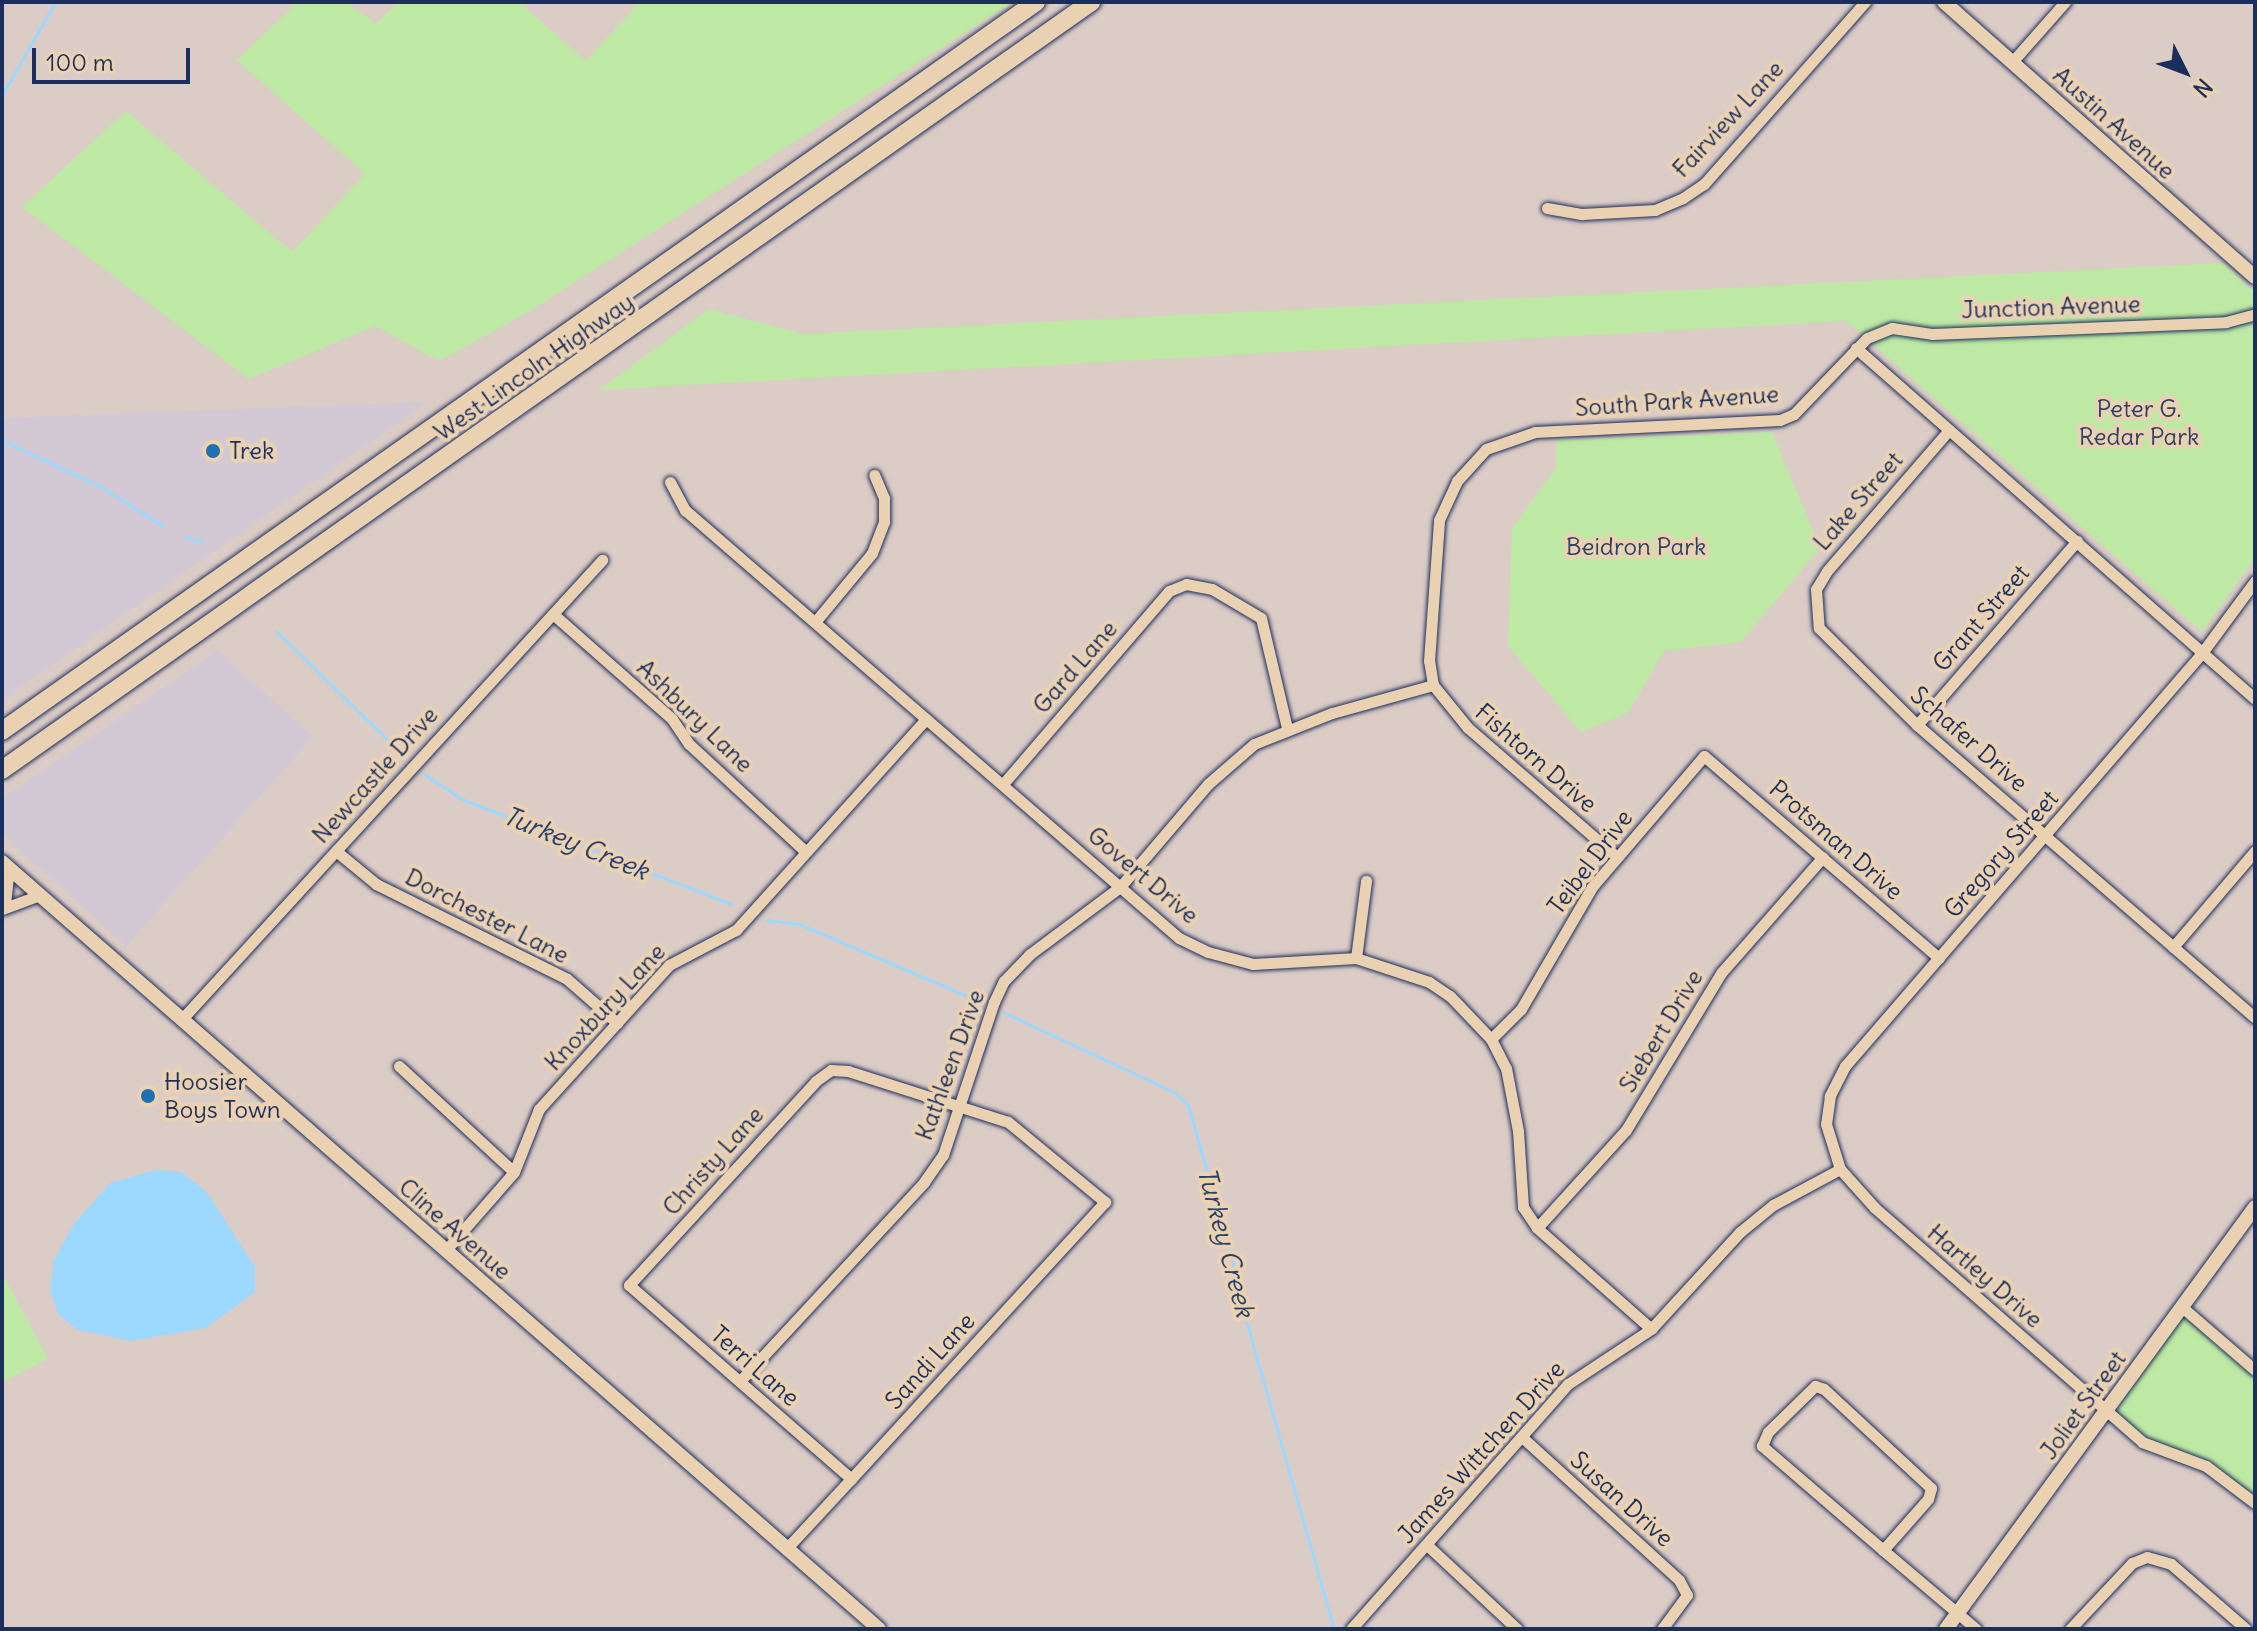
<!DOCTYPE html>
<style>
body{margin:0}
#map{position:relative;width:2257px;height:1631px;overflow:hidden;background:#dcccc6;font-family:Delius,sans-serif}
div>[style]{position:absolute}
.built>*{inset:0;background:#d2c9d4}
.green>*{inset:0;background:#bee9a5}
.water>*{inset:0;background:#9dd9fe}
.stream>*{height:3px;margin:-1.5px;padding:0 1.5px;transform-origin:1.5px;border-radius:1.5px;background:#9dd9fe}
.roads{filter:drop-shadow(0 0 2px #1b2f5e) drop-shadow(0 0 2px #1b2f5e)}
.minor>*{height:11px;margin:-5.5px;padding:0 5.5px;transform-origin:5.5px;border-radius:5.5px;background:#ead1b2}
.tertiary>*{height:14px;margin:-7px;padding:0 7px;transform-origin:7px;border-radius:7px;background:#ead1b2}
.primary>*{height:18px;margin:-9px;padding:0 9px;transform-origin:9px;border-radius:9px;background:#ead1b2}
.dots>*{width:22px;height:22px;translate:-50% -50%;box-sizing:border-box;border:4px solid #ead1b2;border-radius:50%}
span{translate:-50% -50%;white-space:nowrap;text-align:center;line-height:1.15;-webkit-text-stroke:8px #ead1b2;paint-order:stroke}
.street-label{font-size:24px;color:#1b2f5e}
.park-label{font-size:24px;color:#2b4265}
.poi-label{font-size:24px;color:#1b2f5e}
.left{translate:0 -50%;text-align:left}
.water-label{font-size:26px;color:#28406e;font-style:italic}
.frame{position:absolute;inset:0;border:4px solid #1b2f5e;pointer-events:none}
.north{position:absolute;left:2145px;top:32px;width:80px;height:80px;-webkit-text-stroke:6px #ead1b2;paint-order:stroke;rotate:132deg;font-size:22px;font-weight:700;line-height:32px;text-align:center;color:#1b2f5e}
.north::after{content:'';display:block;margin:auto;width:28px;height:36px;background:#1b2f5e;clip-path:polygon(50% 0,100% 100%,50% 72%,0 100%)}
.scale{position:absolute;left:32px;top:48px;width:158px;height:36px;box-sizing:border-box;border:4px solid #1b2f5e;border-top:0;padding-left:10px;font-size:24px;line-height:28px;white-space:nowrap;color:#1b2f5e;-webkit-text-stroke:6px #ead1b2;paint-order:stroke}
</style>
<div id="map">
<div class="built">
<i style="clip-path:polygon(428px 402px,2px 700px,2px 418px)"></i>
<i style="clip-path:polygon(218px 650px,313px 737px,126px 946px,2px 834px,2px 799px)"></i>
</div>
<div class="green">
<i style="clip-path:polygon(298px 2px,346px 2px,376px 24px,398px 2px,519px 2px,586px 61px,640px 2px,1013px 2px,525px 314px,439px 361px,375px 326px,249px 379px,22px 207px,126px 111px,292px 252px,365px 174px,237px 60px)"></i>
<i style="clip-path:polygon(2223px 263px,2255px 292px,2255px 558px,2202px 632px,1846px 321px,599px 390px,709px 309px,803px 334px)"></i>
<i style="clip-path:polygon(1772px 432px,1820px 548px,1741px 642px,1664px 651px,1628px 713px,1581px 732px,1508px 646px,1512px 529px,1556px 468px,1556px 440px)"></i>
<i style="clip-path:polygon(2px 1273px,48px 1359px,2px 1382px)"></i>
<i style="clip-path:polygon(2182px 1307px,2255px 1370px,2255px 1503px,2228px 1479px,2142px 1442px,2106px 1412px)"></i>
</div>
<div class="water">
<i style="clip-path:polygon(156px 1170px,181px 1172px,206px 1191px,255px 1267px,255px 1292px,206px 1328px,131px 1341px,78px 1330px,58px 1314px,50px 1290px,54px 1260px,74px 1224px,110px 1183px)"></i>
</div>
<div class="stream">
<i style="left:2px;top:95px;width:107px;rotate:-60.3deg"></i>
<i style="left:2px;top:440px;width:110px;rotate:25.4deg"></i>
<i style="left:101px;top:487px;width:72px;rotate:31.9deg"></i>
<i style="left:186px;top:537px;width:16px;rotate:15deg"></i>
<i style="left:276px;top:631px;width:177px;rotate:44.3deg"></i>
<i style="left:424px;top:774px;width:45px;rotate:33.3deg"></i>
<i style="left:462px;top:799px;width:289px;rotate:21.3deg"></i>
<i style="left:767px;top:920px;width:32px;rotate:7deg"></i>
<i style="left:799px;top:924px;width:198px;rotate:23.2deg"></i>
<i style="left:1003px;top:1012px;width:189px;rotate:25.1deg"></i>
<i style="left:1174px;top:1092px;width:19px;rotate:43deg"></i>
<i style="left:1188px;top:1105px;width:164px;rotate:74.1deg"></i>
<i style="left:1233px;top:1263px;width:28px;rotate:90deg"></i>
<i style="left:1233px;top:1291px;width:21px;rotate:62deg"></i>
<i style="left:1243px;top:1310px;width:329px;rotate:74.1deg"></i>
</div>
<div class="roads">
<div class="minor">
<i style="left:2012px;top:62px;width:80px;rotate:-48.5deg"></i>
<i style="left:1547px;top:208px;width:36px;rotate:10deg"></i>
<i style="left:1582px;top:214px;width:73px;rotate:-3.1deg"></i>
<i style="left:1655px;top:210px;width:30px;rotate:-23deg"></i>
<i style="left:1683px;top:198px;width:25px;rotate:-34deg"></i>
<i style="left:1704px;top:184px;width:243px;rotate:-48.5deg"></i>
<i style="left:1856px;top:348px;width:531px;rotate:41.34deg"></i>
<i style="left:1949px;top:430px;width:186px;rotate:130.9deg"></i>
<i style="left:1827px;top:571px;width:21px;rotate:121deg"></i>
<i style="left:1816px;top:589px;width:39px;rotate:86deg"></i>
<i style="left:1819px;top:628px;width:138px;rotate:44.7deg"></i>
<i style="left:1917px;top:725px;width:447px;rotate:40.9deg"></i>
<i style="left:670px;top:482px;width:32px;rotate:62deg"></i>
<i style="left:685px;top:510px;width:654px;rotate:40.91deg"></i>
<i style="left:1179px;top:938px;width:32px;rotate:26deg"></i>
<i style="left:1208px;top:952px;width:47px;rotate:14.9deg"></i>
<i style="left:1253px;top:964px;width:103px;rotate:-3.3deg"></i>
<i style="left:1356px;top:958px;width:77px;rotate:18.2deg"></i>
<i style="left:1429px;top:982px;width:25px;rotate:34deg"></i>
<i style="left:1450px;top:996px;width:59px;rotate:46.4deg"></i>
<i style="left:1491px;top:1039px;width:33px;rotate:63deg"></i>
<i style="left:1506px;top:1068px;width:64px;rotate:79.2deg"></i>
<i style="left:1518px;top:1131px;width:76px;rotate:86.2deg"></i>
<i style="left:1523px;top:1207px;width:25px;rotate:56deg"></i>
<i style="left:1537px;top:1228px;width:152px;rotate:41.5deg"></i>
<i style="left:2255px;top:581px;width:89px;rotate:126.4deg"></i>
<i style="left:2202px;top:653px;width:546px;rotate:130.84deg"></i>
<i style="left:1845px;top:1066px;width:34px;rotate:117deg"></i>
<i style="left:1830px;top:1096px;width:28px;rotate:98deg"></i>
<i style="left:1826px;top:1124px;width:47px;rotate:72.7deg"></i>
<i style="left:1840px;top:1169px;width:52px;rotate:48.1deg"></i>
<i style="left:1875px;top:1208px;width:355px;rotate:41.2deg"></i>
<i style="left:2142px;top:1442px;width:68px;rotate:20.6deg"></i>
<i style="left:2206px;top:1466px;width:61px;rotate:37.1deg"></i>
<i style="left:553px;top:614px;width:159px;rotate:41.4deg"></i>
<i style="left:672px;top:719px;width:30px;rotate:56deg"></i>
<i style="left:689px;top:744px;width:158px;rotate:42.7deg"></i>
<i style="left:815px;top:622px;width:89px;rotate:-50.4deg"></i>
<i style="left:872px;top:553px;width:33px;rotate:-69deg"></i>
<i style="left:884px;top:522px;width:24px;rotate:-90deg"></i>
<i style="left:884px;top:498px;width:25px;rotate:-113deg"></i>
<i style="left:1917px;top:725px;width:244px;rotate:-49deg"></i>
<i style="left:1003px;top:784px;width:255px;rotate:-49.3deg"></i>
<i style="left:1169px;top:591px;width:18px;rotate:-22deg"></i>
<i style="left:1186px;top:584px;width:26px;rotate:11deg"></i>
<i style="left:1212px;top:589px;width:57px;rotate:30.6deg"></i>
<i style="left:1261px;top:618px;width:113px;rotate:76.7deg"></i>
<i style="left:336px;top:851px;width:52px;rotate:39.5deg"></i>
<i style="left:376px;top:884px;width:213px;rotate:26.4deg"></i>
<i style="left:567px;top:979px;width:67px;rotate:41.3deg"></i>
<i style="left:1617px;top:857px;width:197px;rotate:-139.1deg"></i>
<i style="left:1468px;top:728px;width:55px;rotate:-129.1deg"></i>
<i style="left:1433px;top:685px;width:24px;rotate:-99deg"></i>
<i style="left:1429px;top:661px;width:141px;rotate:-85.9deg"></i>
<i style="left:1439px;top:520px;width:43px;rotate:-65.2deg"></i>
<i style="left:1457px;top:481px;width:43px;rotate:-47.8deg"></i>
<i style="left:1486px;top:449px;width:52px;rotate:-19.1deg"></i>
<i style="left:1535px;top:432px;width:245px;rotate:-2.8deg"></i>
<i style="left:1780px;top:420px;width:15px;rotate:-23deg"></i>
<i style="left:1794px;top:414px;width:105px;rotate:-46.2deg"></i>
<i style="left:1867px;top:338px;width:27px;rotate:-22deg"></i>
<i style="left:1892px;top:328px;width:40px;rotate:8.5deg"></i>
<i style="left:1932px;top:334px;width:294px;rotate:-2.3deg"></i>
<i style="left:2226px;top:322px;width:30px;rotate:-15deg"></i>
<i style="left:5px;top:905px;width:38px;rotate:-84deg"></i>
<i style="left:2px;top:909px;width:40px;rotate:-20.2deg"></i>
<i style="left:2173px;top:947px;width:126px;rotate:-49.5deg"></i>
<i style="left:1356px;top:958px;width:78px;rotate:-82.6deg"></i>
<i style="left:181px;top:1020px;width:624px;rotate:-47.53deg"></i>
<i style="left:1491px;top:1039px;width:42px;rotate:-45deg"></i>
<i style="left:1521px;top:1009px;width:141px;rotate:-59.8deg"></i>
<i style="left:1592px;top:887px;width:172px;rotate:-49.5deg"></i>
<i style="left:1704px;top:756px;width:310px;rotate:40.7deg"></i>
<i style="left:399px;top:1066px;width:156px;rotate:42.7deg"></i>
<i style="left:1537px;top:1228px;width:132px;rotate:-47.8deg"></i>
<i style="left:1626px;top:1130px;width:184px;rotate:-58.8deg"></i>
<i style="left:1721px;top:973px;width:154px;rotate:-48.7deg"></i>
<i style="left:446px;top:1250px;width:103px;rotate:-48.9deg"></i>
<i style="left:514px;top:1172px;width:68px;rotate:-68.4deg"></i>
<i style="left:539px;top:1109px;width:194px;rotate:-47.9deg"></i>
<i style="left:669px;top:965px;width:76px;rotate:-27.6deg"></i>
<i style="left:736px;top:930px;width:284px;rotate:-48deg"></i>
<i style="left:2182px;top:1307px;width:96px;rotate:40.8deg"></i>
<i style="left:740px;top:1381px;width:271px;rotate:-47.2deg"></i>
<i style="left:924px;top:1182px;width:33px;rotate:-55deg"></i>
<i style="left:943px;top:1155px;width:161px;rotate:-71.6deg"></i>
<i style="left:994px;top:1002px;width:23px;rotate:-65deg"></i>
<i style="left:1004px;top:981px;width:37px;rotate:-46deg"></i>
<i style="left:1030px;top:954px;width:112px;rotate:-36.7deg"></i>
<i style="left:1120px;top:887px;width:135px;rotate:-49.5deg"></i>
<i style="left:1208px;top:784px;width:61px;rotate:-41deg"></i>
<i style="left:1254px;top:744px;width:84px;rotate:-21.7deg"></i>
<i style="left:1332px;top:713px;width:105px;rotate:-15.5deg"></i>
<i style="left:1815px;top:1386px;width:9px;rotate:18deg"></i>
<i style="left:1824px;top:1389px;width:146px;rotate:42.8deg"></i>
<i style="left:1931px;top:1488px;width:11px;rotate:105deg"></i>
<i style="left:1928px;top:1499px;width:68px;rotate:131.4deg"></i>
<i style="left:1883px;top:1550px;width:160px;rotate:-139.3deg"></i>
<i style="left:1762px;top:1446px;width:15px;rotate:-67deg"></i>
<i style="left:1768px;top:1432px;width:66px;rotate:-44.4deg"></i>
<i style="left:1523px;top:1438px;width:211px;rotate:42.3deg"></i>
<i style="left:1679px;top:1580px;width:17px;rotate:62deg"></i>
<i style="left:1687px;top:1595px;width:42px;rotate:126.3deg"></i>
<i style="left:1427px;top:1545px;width:123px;rotate:43deg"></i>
<i style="left:787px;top:1548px;width:94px;rotate:-47.2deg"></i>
<i style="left:851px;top:1479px;width:376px;rotate:-47.5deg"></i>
<i style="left:1105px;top:1202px;width:126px;rotate:-140.5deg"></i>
<i style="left:1008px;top:1122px;width:168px;rotate:-162.3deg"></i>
<i style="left:848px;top:1071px;width:17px;rotate:-177deg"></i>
<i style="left:831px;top:1070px;width:19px;rotate:144deg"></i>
<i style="left:816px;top:1081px;width:277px;rotate:132.5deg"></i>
<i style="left:629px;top:1285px;width:295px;rotate:41.1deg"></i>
<i style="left:1883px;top:1550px;width:122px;rotate:40.3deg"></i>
<i style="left:1351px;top:1629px;width:327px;rotate:-48.5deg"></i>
<i style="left:1568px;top:1384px;width:100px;rotate:-33.5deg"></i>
<i style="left:1651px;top:1329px;width:132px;rotate:-47.5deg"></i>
<i style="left:1740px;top:1232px;width:43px;rotate:-39.3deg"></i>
<i style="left:1773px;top:1205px;width:76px;rotate:-28.2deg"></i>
<i style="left:2070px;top:1629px;width:91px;rotate:-46.8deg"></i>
<i style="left:2132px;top:1563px;width:16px;rotate:-22deg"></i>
<i style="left:2147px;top:1557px;width:25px;rotate:16deg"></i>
<i style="left:2171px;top:1564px;width:99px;rotate:40.9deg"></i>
</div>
<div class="tertiary">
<i style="left:1944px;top:2px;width:415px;rotate:41.5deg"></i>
<i style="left:2px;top:862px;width:1165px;rotate:41.17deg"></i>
<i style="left:1946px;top:1629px;width:523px;rotate:-53.79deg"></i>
</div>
<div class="primary">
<i style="left:2px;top:731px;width:1265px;rotate:-35.18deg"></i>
<i style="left:2px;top:770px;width:1333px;rotate:-35.19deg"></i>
</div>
</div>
<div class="dots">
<i style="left:213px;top:451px;background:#1f6fb2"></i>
<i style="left:148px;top:1096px;background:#1f6fb2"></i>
</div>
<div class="street-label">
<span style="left:1728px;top:119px;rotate:-47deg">Fairview Lane</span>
<span style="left:2114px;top:123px;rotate:42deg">Austin Avenue</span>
<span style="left:2051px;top:307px;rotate:-2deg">Junction Avenue</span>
<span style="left:534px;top:367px;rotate:-35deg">West Lincoln Highway</span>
<span style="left:1677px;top:401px;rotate:-4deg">South Park Avenue</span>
<span style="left:1858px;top:501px;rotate:-49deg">Lake Street</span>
<span style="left:1981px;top:618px;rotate:-49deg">Grant Street</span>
<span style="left:1075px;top:667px;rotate:-49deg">Gard Lane</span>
<span style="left:695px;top:716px;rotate:44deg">Ashbury Lane</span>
<span style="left:1969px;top:739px;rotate:41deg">Schafer Drive</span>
<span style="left:1536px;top:758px;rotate:41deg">Fishtorn Drive</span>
<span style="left:375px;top:775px;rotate:-48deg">Newcastle Drive</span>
<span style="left:1836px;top:840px;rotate:41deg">Protsman Drive</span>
<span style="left:2001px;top:854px;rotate:-49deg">Gregory Street</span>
<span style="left:1590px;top:862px;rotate:-53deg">Teibel Drive</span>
<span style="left:1143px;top:875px;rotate:40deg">Govert Drive</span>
<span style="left:487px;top:916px;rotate:27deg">Dorchester Lane</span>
<span style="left:605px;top:1007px;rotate:-47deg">Knoxbury Lane</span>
<span style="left:1661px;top:1031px;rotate:-59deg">Siebert Drive</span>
<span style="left:950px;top:1065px;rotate:-70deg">Kathleen Drive</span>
<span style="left:713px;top:1161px;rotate:-48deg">Christy Lane</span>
<span style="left:455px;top:1229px;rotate:41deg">Cline Avenue</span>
<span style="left:1985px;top:1276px;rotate:41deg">Hartley Drive</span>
<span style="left:930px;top:1361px;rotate:-48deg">Sandi Lane</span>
<span style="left:755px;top:1366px;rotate:41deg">Terri Lane</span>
<span style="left:2083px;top:1405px;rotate:-54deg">Joliet Street</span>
<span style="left:1481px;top:1452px;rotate:-48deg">James Wittchen Drive</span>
<span style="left:1622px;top:1499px;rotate:42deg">Susan Drive</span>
</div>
<div class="park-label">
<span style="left:2139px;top:423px">Peter G.<br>Redar Park</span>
<span style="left:1636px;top:547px">Beidron Park</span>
</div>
<div class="poi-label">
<span class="left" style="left:229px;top:451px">Trek</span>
<span class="left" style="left:164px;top:1096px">Hoosier<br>Boys Town</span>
</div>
<div class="water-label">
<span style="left:576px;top:843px;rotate:22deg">Turkey Creek</span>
<span style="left:1226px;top:1242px;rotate:75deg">Turkey Creek</span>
</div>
<div class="frame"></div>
<div class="north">N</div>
<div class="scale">100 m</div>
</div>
